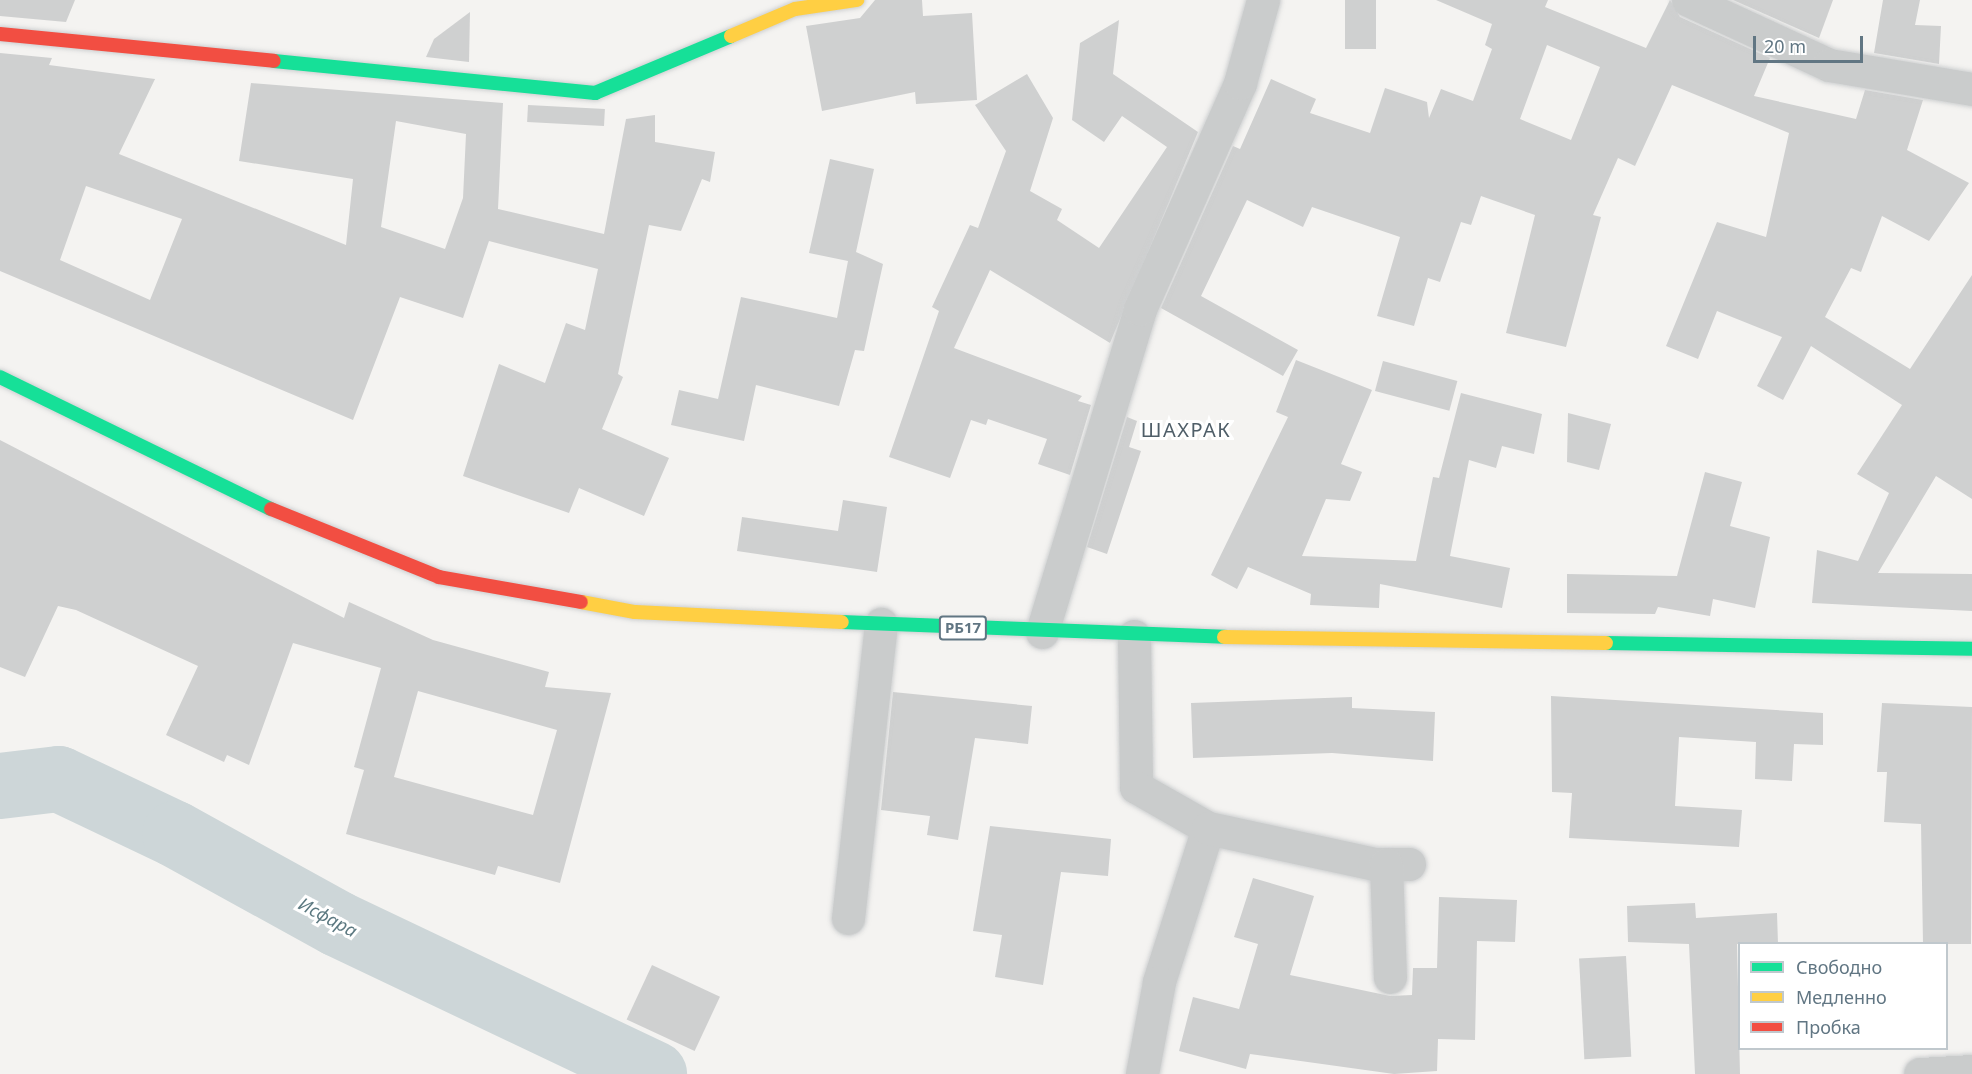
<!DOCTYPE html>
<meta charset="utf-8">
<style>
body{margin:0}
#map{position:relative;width:1972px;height:1074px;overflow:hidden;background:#f4f3f1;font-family:"Noto Sans",sans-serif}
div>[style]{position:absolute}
.river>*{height:66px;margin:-33px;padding:0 33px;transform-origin:33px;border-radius:33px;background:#cdd6d8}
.building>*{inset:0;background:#cfd0d0;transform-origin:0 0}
.roads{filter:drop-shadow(0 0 2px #ced0d1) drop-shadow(0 0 2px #ced0d1)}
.street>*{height:33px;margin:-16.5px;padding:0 16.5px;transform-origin:16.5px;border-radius:16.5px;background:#cacccc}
.fast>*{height:14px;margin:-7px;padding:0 7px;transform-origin:7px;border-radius:7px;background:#16e098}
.slow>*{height:14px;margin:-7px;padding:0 7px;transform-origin:7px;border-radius:7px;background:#ffcf43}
.jam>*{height:14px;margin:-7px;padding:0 7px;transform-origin:7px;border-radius:7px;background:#f24e42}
span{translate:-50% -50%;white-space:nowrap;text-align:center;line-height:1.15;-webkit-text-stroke:6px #fff;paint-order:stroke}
.shield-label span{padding:2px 4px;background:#fff;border:2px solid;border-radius:4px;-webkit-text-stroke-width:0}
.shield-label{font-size:15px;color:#617683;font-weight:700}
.water-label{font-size:18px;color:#5c7981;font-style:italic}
.quarter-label{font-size:20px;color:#4f5e68;letter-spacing:1.5px}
.legend{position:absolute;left:1738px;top:942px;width:210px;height:108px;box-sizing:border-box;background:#fff;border:2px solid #c0c8cd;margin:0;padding:8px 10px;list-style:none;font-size:18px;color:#617683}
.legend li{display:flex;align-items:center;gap:12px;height:30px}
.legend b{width:30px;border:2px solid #c0c8cd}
.scale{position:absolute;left:1753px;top:36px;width:110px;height:27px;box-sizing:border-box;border:3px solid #617683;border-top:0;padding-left:8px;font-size:18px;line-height:21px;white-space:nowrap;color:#617683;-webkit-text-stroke:4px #fff;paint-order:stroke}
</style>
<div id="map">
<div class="river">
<i style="left:0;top:786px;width:59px;rotate:-6.8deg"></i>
<i style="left:59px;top:779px;width:128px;rotate:25.4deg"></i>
<i style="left:175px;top:834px;width:186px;rotate:28.9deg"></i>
<i style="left:338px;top:924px;width:350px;rotate:25.4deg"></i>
</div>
<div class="building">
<i style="clip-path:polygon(0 0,75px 0,66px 22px,0 16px)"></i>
<i style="clip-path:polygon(875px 0,922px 0,923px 16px,972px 13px,977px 100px,916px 104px,915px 92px,822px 111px,806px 26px,860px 18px)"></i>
<i style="left:1345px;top:0;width:31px;height:49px"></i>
<i style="clip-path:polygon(evenodd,1436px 0,1548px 0,1545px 7px,1646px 48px,1670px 0,1680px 17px,1770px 58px,1754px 96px,1856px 119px,1865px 90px,1923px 100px,1907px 150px,1969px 183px,1929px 241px,1882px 216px,1861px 272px,1851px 268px,1825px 317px,1910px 369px,1972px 275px,1972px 499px,1936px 476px,1878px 573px,1972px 574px,1972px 611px,1812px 603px,1817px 550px,1858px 561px,1889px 493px,1857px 474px,1902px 405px,1811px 346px,1783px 400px,1757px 386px,1782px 337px,1717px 311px,1698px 359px,1666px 346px,1717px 222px,1766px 237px,1789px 133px,1672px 85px,1635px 166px,1618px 158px,1593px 215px,1601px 217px,1566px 347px,1506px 333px,1535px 215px,1481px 196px,1471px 225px,1461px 222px,1440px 282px,1428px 278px,1414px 326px,1377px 316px,1400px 237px,1312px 207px,1303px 227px,1247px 200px,1201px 296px,1298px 350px,1283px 376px,1161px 308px,1233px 146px,1240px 149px,1271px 79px,1316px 99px,1310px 113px,1370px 133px,1385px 88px,1427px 102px,1429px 118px,1441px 89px,1473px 101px,1492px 49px,1485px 45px,1492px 24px,1436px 0,1547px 45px,1600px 67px,1571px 140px,1520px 119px,1547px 45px)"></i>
<i style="clip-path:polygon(1733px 0,1833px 0,1819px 38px)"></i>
<i style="clip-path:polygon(1883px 0,1920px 0,1915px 25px,1941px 26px,1939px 64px,1874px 53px)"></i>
<i style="clip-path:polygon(470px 12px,469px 62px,426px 57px,434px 39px)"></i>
<i style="clip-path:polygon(1119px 20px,1113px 74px,1198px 132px,1110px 343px,990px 270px,954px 348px,1082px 396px,1078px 401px,1091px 405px,1070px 475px,1038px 464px,1047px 439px,988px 419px,986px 425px,971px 420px,950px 478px,889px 457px,939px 311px,932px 307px,970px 225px,978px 228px,1006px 151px,975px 105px,1027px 74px,1053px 118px,1030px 191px,1062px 209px,1057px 220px,1099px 248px,1167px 147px,1122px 116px,1104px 142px,1072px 120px,1080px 43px)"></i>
<i style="clip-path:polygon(evenodd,0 53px,52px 58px,49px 65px,155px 79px,119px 154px,346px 245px,353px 179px,239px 161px,251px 83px,503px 103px,498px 209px,604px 234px,626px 119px,655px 115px,655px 142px,715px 152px,710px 182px,702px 179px,681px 231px,649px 225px,618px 374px,623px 377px,602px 429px,669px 458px,644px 516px,579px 488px,569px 513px,463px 476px,499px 364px,545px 383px,566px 323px,585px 330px,598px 269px,489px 241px,463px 318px,400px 297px,353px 420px,0 271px,0 53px,396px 121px,466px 134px,463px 198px,445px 249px,381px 227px,396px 121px,0 53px,86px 186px,182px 219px,150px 300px,60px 260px,86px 186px)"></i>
<i style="left:528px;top:105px;width:77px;height:17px;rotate:3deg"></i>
<i style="clip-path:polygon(830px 159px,874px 169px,856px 252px,883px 264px,864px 351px,855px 350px,839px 406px,756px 385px,744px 441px,671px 425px,679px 390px,718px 399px,741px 297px,837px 318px,848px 261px,809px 253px)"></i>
<i style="clip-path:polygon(1296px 360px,1372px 390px,1341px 464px,1362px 472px,1350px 501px,1326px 499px,1302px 556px,1416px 561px,1433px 477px,1439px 478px,1461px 393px,1542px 414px,1534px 454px,1502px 446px,1496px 468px,1469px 460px,1450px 556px,1510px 568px,1502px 608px,1380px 584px,1379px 608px,1310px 605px,1311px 594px,1248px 567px,1237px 589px,1211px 575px,1288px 417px,1276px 412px)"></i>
<i style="left:1383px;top:361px;width:77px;height:31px;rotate:15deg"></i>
<i style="clip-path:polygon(1568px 413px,1611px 424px,1599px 470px,1567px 462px)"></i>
<i style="clip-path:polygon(1127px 417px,1137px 421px,1129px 447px,1141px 451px,1107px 554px,1087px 547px)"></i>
<i style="clip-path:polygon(evenodd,0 440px,344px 618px,349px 602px,433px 640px,549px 672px,545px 687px,611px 693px,560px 883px,498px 866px,495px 875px,346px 834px,364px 770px,354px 767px,381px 668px,293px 643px,249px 765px,227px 755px,224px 762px,166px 735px,198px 666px,76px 610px,58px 606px,25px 677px,0 667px,0 440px,418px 691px,557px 730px,533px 815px,394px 777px,418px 691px)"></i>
<i style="clip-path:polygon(1705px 472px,1742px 482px,1730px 526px,1770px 537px,1755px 608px,1713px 599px,1710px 616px,1658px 607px,1655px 614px,1567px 613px,1567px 574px,1677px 576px)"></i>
<i style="clip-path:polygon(843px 500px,887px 507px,877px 572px,737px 551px,742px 517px,838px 531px)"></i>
<i style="clip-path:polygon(893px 692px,1032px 706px,1028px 744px,975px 738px,958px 840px,927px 835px,930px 816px,881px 810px)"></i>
<i style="clip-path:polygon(1551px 696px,1823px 713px,1823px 745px,1794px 744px,1792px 781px,1755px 779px,1756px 742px,1679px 737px,1675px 806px,1742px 810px,1739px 847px,1569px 838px,1572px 793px,1552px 792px)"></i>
<i style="clip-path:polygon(1352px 697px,1352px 708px,1435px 712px,1433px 761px,1332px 753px,1193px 758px,1191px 703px)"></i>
<i style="clip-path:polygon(1882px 703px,1972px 707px,1971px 944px,1923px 944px,1921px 824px,1884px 822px,1887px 772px,1877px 772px)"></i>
<i style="clip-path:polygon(990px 826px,1111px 839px,1108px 876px,1061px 872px,1043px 985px,995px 977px,1002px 935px,973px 931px)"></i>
<i style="clip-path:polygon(1253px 878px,1314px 896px,1290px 975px,1390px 996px,1412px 995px,1413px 968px,1437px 968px,1439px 897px,1517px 900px,1515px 942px,1477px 941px,1475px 1040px,1438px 1039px,1437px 1071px,1394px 1074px,1250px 1054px,1246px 1069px,1179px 1051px,1193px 997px,1239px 1009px,1258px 944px,1234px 937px)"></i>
<i style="clip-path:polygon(1695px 903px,1696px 918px,1777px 913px,1778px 944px,1737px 944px,1740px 1074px,1695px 1074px,1689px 944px,1628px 942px,1627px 906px)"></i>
<i style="left:1626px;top:956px;width:101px;height:47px;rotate:87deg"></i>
<i style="left:652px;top:965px;width:75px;height:60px;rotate:25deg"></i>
</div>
<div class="roads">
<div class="street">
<i style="left:1688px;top:0;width:155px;rotate:24.7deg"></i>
<i style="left:1829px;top:65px;width:145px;rotate:9.5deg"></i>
<i style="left:1042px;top:632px;width:338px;rotate:-73.1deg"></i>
<i style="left:1140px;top:309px;width:247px;rotate:-66.1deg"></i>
<i style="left:1240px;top:83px;width:86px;rotate:-74.5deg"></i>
<i style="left:1134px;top:636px;width:151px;rotate:89.2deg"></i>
<i style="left:1136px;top:787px;width:83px;rotate:29.7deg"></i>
<i style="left:1208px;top:828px;width:162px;rotate:107.7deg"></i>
<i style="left:1159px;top:982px;width:94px;rotate:100.5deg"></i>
<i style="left:1208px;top:828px;width:170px;rotate:12.2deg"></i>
<i style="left:1374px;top:864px;width:35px"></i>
<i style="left:1386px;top:864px;width:113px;rotate:88deg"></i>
<i style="left:848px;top:918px;width:296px;rotate:-83.6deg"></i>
<i style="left:1920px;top:1074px;width:52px;rotate:-3.3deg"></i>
</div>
<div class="fast">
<i style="left:274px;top:61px;width:323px;rotate:5.7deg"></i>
<i style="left:595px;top:93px;width:147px;rotate:-22.7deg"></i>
<i style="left:0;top:377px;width:301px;rotate:26deg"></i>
<i style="left:842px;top:622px;width:382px;rotate:2.2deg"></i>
<i style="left:1606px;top:643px;width:366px;rotate:0.9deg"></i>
</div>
<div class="slow">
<i style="left:731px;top:36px;width:69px;rotate:-22.9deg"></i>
<i style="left:795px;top:9px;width:63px;rotate:-8.3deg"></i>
<i style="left:581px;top:602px;width:55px;rotate:10.5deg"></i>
<i style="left:635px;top:612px;width:207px;rotate:2.8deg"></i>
<i style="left:1224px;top:637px;width:382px;rotate:0.9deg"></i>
</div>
<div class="jam">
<i style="left:0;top:34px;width:275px;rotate:5.6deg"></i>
<i style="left:271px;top:509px;width:181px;rotate:22deg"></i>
<i style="left:439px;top:577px;width:144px;rotate:10deg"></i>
</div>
</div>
<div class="shield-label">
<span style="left:963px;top:628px">РБ17</span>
</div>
<div class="water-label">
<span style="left:328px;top:917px;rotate:28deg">Исфара</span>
</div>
<div class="quarter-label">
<span style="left:1186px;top:429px">ШАХРАК</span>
</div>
<ul class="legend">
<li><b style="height:8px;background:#16e098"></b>Свободно</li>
<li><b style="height:8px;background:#ffcf43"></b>Медленно</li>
<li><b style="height:8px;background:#f24e42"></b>Пробка</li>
</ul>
<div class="scale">20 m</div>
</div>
